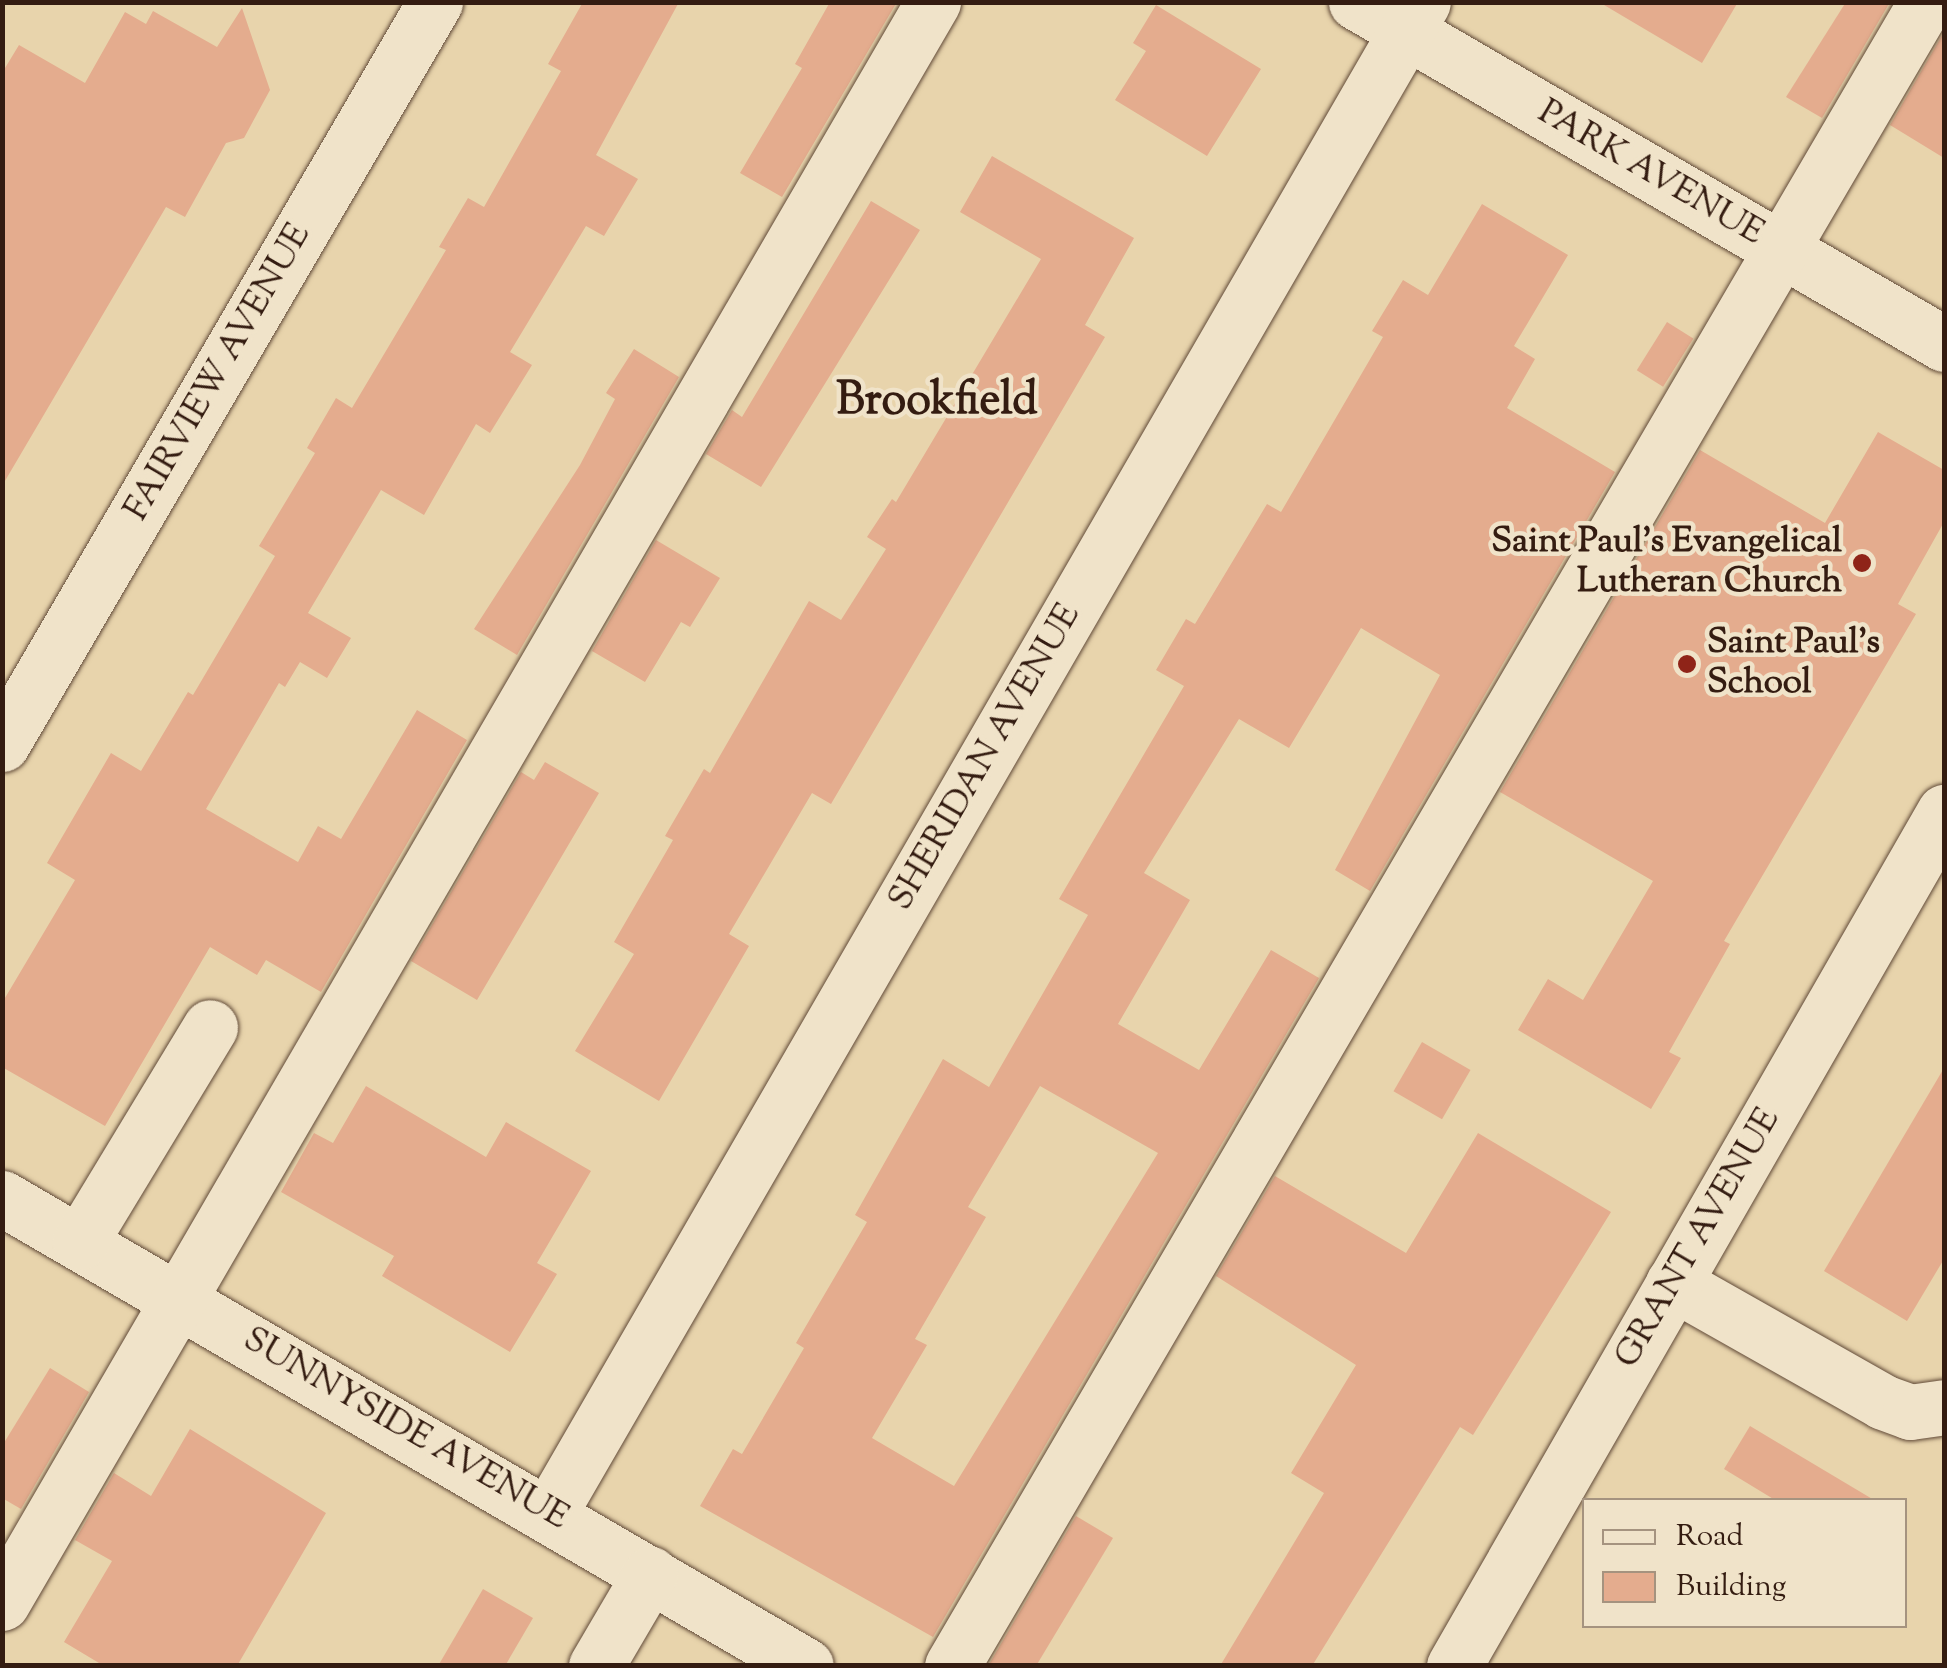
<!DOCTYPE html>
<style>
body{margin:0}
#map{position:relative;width:1947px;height:1668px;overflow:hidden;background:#e8d4ac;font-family:"Sorts Mill Goudy",serif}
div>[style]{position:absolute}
.building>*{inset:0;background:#e4ac8e;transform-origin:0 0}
.roads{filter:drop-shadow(0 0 2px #614a38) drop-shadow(0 0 2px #614a38)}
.minor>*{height:55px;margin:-27.5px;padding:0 27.5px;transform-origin:27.5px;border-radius:27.5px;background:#f0e3c9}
.dots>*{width:28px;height:28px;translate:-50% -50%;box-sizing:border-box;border:5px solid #f0e3c9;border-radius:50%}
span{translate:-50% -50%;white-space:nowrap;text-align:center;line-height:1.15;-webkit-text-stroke:9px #f0e3c9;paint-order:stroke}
.street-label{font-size:35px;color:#341c11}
.poi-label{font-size:35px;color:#341c11;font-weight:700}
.right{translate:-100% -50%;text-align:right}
.left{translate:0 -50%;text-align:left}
.district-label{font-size:45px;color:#341c11;font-weight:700}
.frame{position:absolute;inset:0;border:5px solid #341c11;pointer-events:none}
.legend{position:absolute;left:1582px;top:1498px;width:325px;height:130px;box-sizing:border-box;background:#f0e3c9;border:2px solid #a5937f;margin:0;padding:12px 18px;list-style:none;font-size:30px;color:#341c11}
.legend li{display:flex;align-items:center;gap:20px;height:50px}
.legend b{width:50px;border:2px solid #a5937f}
</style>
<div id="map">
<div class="building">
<i style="clip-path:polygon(583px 2px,679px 2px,596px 155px,638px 179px,604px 236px,586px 226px,510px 352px,532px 365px,490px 433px,476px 424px,424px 515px,381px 490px,308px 613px,351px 638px,327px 678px,300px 662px,285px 687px,279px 683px,206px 809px,298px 862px,318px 826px,341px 839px,417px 710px,467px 740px,321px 992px,266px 960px,257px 975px,210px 947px,105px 1126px,2px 1067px,2px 1003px,75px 880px,47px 863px,111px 753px,141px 771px,188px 692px,193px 695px,275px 556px,259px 546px,315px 453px,307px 448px,336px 398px,352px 408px,446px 250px,439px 247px,468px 198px,484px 207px,561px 71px,548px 64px)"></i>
<i style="clip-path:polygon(830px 2px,897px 2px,782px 197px,740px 173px,802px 68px,795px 64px)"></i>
<i style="clip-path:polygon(1599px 2px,1738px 2px,1702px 63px)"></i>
<i style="clip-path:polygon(1846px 2px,1890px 2px,1822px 118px,1786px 97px)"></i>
<i style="clip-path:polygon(1156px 5px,1261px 69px,1207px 156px,1115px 100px,1146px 51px,1133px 43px)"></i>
<i style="clip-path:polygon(242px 8px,270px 90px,244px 138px,226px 143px,185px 217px,166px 207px,2px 486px,2px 73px,19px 45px,85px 83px,125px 12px,146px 24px,153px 11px,217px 47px)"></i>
<i style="clip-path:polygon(1944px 32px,1944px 158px,1890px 125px)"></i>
<i style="clip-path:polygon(992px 156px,1134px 238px,1085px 325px,1105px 337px,831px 804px,812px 793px,729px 934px,749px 946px,659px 1101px,575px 1051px,634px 954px,614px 942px,673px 840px,665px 836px,704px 769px,710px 773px,809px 601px,841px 620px,886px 549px,867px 537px,892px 499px,896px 502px,1041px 259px,960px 212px)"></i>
<i style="clip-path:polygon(871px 201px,920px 230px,761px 487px,706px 454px,732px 410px,742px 417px)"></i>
<i style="clip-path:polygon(evenodd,1482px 204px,1568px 255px,1514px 346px,1535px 359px,1507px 408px,1615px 472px,1370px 891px,1335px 870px,1440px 675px,1361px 628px,1289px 748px,1239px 719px,1144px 873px,1190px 900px,1118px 1024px,1199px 1070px,1271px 950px,1319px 978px,933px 1637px,700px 1506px,733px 1449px,742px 1454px,804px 1348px,796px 1343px,867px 1222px,855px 1215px,943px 1059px,989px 1087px,1088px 915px,1059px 899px,1184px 686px,1156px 670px,1186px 619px,1195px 624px,1267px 504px,1281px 512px,1383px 337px,1372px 331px,1403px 280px,1428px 295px,1482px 204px,1040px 1086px,1158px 1153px,954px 1486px,872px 1438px,927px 1345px,915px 1339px,986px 1217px,968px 1207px,1040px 1086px)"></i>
<i style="left:1667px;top:322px;width:31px;height:57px;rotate:32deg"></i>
<i style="clip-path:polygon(634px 349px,679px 377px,517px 655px,474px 629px,580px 465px,615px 399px,606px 393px)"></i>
<i style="clip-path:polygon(1878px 432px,1944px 470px,1944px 522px,1898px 604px,1916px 614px,1724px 941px,1730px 944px,1669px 1052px,1681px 1058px,1651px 1109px,1518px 1030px,1548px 979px,1583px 1000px,1653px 881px,1500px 792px,1700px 450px,1825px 523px)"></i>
<i style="clip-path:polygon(656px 540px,720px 578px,690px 627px,681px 622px,645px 682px,592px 651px)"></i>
<i style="clip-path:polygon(545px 762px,599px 793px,477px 1000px,411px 961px,521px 772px,534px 780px)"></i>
<i style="left:1422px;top:1042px;width:56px;height:57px;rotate:30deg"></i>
<i style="clip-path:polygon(1944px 1068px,1944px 1259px,1907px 1321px,1824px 1271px)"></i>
<i style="clip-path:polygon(366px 1086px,486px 1157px,506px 1122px,591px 1171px,537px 1263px,557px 1274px,510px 1352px,382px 1276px,394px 1256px,281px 1192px,314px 1133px,333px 1143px)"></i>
<i style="clip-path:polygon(1478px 1133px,1611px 1212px,1473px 1435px,1460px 1427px,1312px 1666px,1220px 1666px,1324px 1493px,1291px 1473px,1356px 1365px,1216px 1276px,1275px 1176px,1406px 1253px)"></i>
<i style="clip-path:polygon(50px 1368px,89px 1392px,21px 1509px,2px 1498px,2px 1446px)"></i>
<i style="clip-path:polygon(1750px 1426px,1874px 1500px,1775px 1500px,1724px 1469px)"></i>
<i style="clip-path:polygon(190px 1429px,326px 1513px,237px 1666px,104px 1666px,64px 1642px,112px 1561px,75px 1540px,114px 1473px,151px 1496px)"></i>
<i style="clip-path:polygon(1076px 1516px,1113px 1538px,1036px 1666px,988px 1666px)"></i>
<i style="clip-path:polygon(483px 1589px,533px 1618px,505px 1666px,438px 1666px)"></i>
</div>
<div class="roads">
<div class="minor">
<i style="left:1356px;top:2px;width:680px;rotate:30.18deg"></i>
<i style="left:2px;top:744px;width:859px;rotate:-59.73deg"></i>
<i style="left:2px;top:1198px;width:930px;rotate:30.2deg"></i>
<i style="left:80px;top:1242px;width:251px;rotate:-58.8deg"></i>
<i style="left:1673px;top:1283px;width:241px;rotate:29.5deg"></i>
<i style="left:1883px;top:1402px;width:29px;rotate:20deg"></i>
<i style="left:1910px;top:1412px;width:34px;rotate:-8deg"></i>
<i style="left:549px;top:1514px;width:1746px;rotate:-59.97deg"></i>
<i style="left:2px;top:1603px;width:1852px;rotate:-59.82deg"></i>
<i style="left:596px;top:1666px;width:107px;rotate:-59.6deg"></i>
<i style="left:952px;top:1666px;width:1928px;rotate:-59.66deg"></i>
<i style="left:1454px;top:1666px;width:985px;rotate:-60.15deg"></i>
</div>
</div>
<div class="dots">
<i style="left:1862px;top:563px;background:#8f2418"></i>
<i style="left:1687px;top:664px;background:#8f2418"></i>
</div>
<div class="street-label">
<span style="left:1650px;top:174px;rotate:30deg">PARK AVENUE</span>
<span style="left:219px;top:373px;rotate:-60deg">FAIRVIEW AVENUE</span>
<span style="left:986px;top:758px;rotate:-60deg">SHERIDAN AVENUE</span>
<span style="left:1699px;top:1239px;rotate:-60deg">GRANT AVENUE</span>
<span style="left:405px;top:1430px;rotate:30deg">SUNNYSIDE AVENUE</span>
</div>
<div class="poi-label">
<span class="right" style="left:1842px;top:563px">Saint Paul's Evangelical<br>Lutheran Church</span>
<span class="left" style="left:1707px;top:664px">Saint Paul's<br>School</span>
</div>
<div class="district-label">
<span style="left:937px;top:403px">Brookfield</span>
</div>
<div class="frame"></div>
<ul class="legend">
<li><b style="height:12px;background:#f0e3c9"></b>Road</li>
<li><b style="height:28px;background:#e4ac8e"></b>Building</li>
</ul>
</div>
